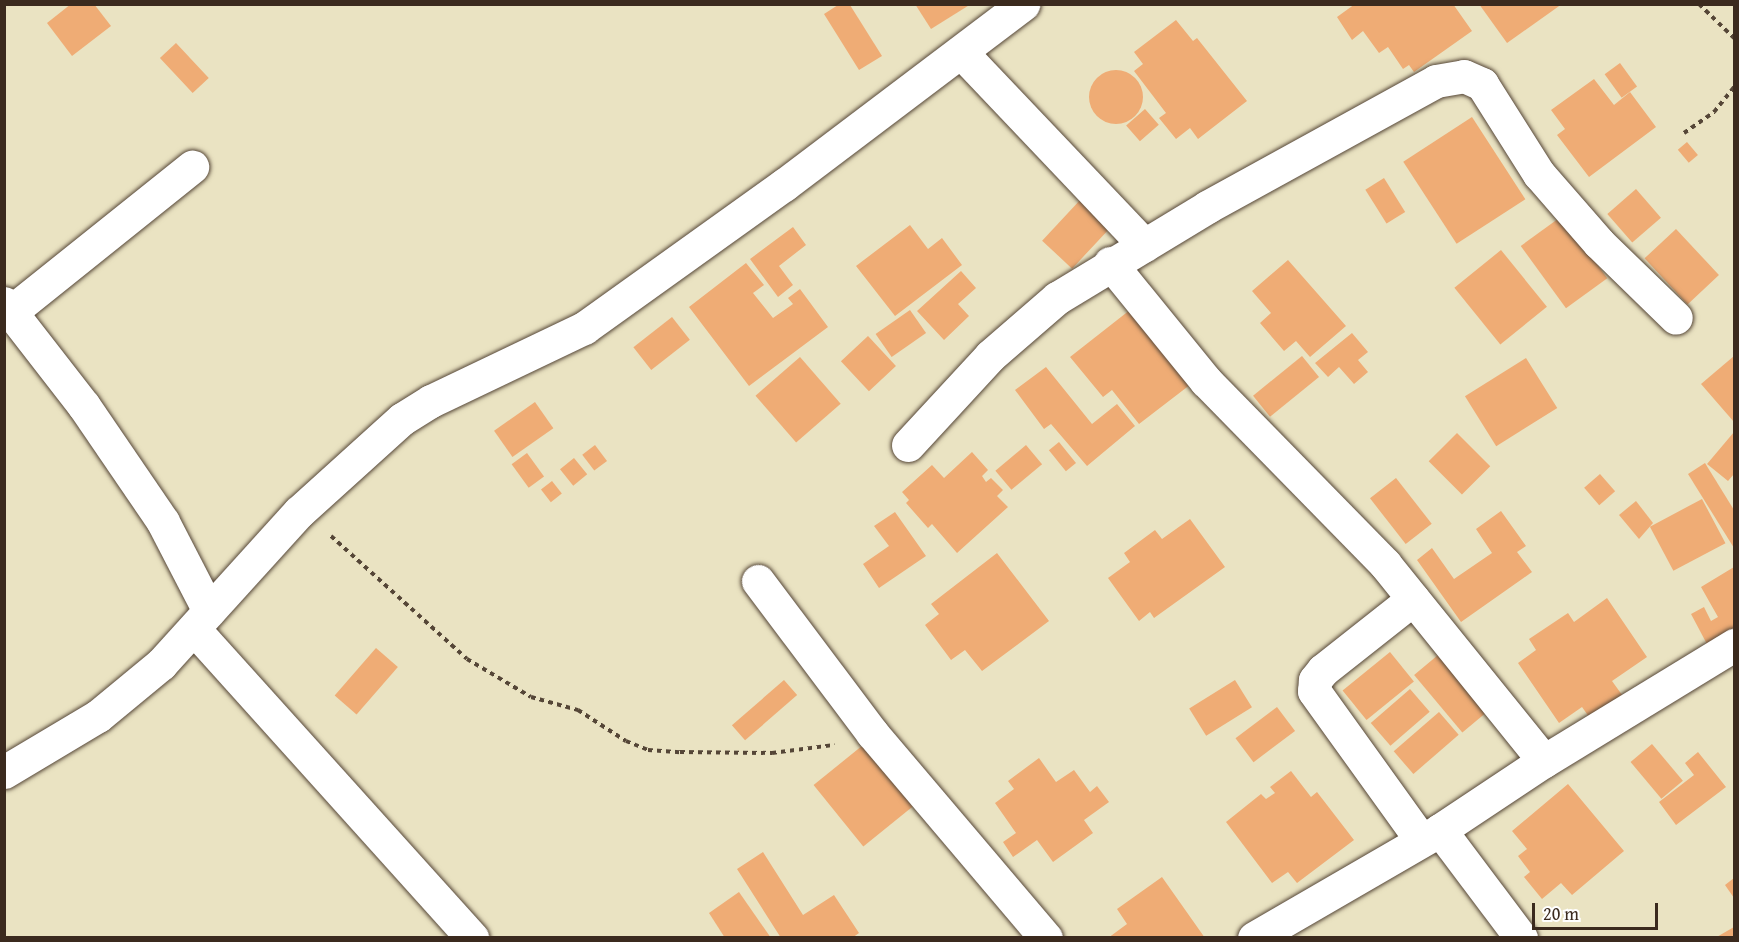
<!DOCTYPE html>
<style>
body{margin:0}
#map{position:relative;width:1739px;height:942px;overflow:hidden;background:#eae3c2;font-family:"Gentium Book Plus",serif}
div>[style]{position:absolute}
.building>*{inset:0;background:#efac75;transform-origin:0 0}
.round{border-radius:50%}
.path>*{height:4px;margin-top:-2px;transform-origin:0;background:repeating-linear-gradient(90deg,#554637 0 4.5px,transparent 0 9px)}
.roads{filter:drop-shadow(0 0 2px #554637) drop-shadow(0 0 2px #554637)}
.street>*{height:33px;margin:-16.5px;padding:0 16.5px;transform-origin:16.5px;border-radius:16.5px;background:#fff}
span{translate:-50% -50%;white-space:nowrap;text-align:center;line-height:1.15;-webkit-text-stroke:6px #fff;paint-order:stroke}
.frame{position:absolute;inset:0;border:6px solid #3b2a1e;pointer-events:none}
.scale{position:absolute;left:1532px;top:903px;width:126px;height:27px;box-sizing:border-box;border:3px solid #3b2a1e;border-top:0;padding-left:8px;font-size:18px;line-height:21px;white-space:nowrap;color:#3b2a1e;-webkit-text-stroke:4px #fff;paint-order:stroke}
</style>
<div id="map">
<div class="building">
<i style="clip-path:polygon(71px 4px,94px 4px,111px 26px,72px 56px,47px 23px)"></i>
<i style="clip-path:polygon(915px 4px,971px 4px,931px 29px)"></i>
<i style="clip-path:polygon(1355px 4px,1453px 4px,1472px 31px,1414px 72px,1409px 65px,1403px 69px,1388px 47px,1379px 53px,1363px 31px,1352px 40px,1337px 17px)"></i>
<i style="clip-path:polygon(1479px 4px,1562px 4px,1507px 43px)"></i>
<i style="clip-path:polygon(838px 5px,850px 5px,882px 56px,859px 70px,824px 14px)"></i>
<i style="clip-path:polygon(1176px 20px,1193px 41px,1197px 38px,1247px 101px,1198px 139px,1190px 128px,1176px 139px,1159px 118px,1166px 113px,1134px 71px,1143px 64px,1134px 52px)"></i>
<i style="left:176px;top:43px;width:48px;height:22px;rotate:47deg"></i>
<i style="left:1620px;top:63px;width:29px;height:19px;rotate:54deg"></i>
<i class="round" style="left:1089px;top:70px;width:54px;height:54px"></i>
<i style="clip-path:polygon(1594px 79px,1614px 105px,1630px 92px,1656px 127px,1589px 177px,1557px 135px,1565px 129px,1551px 110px)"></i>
<i style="left:1145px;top:109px;width:21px;height:25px;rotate:49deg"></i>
<i style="left:1472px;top:117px;width:98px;height:82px;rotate:57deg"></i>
<i style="left:1687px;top:142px;width:17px;height:12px;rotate:50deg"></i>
<i style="left:1384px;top:178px;width:40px;height:22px;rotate:58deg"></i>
<i style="left:1636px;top:189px;width:38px;height:38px;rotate:49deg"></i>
<i style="left:1081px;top:199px;width:41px;height:57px;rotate:43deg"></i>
<i style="left:1562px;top:216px;width:77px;height:51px;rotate:54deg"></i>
<i style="clip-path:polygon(910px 225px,928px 249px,942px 238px,962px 265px,895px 316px,856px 266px)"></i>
<i style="clip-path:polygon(793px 227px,806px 245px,779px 266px,793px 285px,778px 297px,750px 259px)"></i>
<i style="left:1676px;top:229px;width:63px;height:43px;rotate:47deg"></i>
<i style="left:1501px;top:250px;width:73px;height:60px;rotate:51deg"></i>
<i style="clip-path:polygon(1288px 260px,1346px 326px,1310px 357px,1296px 341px,1284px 351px,1260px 323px,1271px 313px,1252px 291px)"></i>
<i style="clip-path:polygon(746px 263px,764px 285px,753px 293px,773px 318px,793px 304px,788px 298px,800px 289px,828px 327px,749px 386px,689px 307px)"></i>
<i style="clip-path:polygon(961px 271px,976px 288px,958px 304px,969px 316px,944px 340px,917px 311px)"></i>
<i style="clip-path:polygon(1135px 306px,1195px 381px,1139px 424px,1112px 390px,1103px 397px,1070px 357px)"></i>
<i style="left:910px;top:310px;width:28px;height:42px;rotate:55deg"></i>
<i style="left:672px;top:317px;width:29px;height:49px;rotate:52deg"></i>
<i style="clip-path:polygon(1352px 333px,1368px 352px,1358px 360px,1368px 372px,1354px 384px,1339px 367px,1328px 377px,1315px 363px)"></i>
<i style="left:868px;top:336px;width:41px;height:37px;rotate:47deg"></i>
<i style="left:1302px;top:356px;width:27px;height:63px;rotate:51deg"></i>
<i style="clip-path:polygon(1734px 356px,1734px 422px,1701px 384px)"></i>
<i style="left:800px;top:357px;width:62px;height:59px;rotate:49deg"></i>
<i style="left:1526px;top:358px;width:59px;height:72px;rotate:58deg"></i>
<i style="clip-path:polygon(1046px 367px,1092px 424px,1117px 404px,1135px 426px,1087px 466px,1051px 424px,1044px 429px,1015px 390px)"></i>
<i style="left:535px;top:402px;width:32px;height:50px;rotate:55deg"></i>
<i style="clip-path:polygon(1734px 432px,1734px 474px,1728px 481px,1707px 464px)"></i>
<i style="left:1457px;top:433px;width:47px;height:40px;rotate:45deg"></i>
<i style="left:1059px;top:442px;width:27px;height:13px;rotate:51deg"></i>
<i style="left:595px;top:445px;width:20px;height:16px;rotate:53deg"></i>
<i style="left:1026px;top:445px;width:25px;height:40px;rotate:50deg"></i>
<i style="clip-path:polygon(972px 452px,988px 470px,982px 476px,986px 482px,991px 478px,1003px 490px,997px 496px,1008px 507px,957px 553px,932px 524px,928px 528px,906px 503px,909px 500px,902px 492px,932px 465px,944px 478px)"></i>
<i style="left:527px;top:453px;width:29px;height:19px;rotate:54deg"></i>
<i style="left:574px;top:458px;width:21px;height:18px;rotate:51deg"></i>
<i style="clip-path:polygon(1705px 463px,1734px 510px,1734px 548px,1688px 474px)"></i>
<i style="left:1600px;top:474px;width:23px;height:21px;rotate:49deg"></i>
<i style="left:1396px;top:478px;width:58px;height:33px;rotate:52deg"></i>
<i style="left:552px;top:481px;width:16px;height:14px;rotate:52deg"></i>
<i style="left:1702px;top:499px;width:50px;height:59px;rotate:62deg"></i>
<i style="clip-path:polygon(1636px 501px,1653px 523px,1639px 539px,1619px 515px)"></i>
<i style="clip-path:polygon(1501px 511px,1526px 546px,1517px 552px,1532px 572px,1461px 622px,1417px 560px,1432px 548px,1454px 579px,1492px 553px,1476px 529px)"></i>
<i style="clip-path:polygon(895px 512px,926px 556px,879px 588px,863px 564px,889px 546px,874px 526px)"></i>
<i style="clip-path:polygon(1190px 519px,1225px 567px,1154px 618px,1150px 612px,1139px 621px,1108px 578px,1130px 562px,1124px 553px,1155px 530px,1162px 539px)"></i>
<i style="clip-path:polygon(997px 553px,1049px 621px,982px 671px,965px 650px,951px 660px,925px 625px,939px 614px,931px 604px)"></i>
<i style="clip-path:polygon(1734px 567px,1734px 631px,1708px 646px,1691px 614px,1704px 607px,1711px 621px,1718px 617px,1701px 587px)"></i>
<i style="clip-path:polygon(1607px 598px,1647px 657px,1612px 681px,1625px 699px,1592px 721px,1582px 707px,1559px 723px,1518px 663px,1536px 650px,1529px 639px,1568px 613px,1574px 622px)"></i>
<i style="left:376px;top:648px;width:29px;height:63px;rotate:41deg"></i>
<i style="left:1444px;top:650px;width:75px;height:39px;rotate:50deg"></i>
<i style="left:1390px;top:652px;width:38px;height:61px;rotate:51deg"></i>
<i style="left:784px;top:680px;width:20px;height:69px;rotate:49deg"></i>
<i style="left:1235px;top:680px;width:32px;height:54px;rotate:58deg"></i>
<i style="left:1410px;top:689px;width:30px;height:52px;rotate:49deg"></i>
<i style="left:1277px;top:707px;width:30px;height:52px;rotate:53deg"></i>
<i style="left:1439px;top:712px;width:30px;height:60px;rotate:49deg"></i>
<i style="left:868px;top:741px;width:79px;height:70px;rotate:51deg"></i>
<i style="left:1652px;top:744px;width:48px;height:28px;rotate:50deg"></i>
<i style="clip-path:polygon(1698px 752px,1726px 787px,1676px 825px,1659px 802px,1694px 775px,1685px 763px)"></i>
<i style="clip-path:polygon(1039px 758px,1056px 782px,1074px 770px,1090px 792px,1097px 786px,1109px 802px,1084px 820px,1093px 833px,1053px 862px,1037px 840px,1013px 857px,1003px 842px,1016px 833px,995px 803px,1014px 789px,1008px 781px)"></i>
<i style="clip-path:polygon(1291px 771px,1311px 797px,1317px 792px,1354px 840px,1297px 883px,1288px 872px,1272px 883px,1226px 822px,1261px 794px,1266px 799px,1275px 793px,1270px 787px)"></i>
<i style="clip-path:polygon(1568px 784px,1624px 851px,1572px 895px,1561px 883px,1542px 899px,1524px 877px,1530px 872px,1518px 856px,1527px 849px,1512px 831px)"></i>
<i style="clip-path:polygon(763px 852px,803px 915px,834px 895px,859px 933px,852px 938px,781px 938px,737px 869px)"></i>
<i style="clip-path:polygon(1162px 877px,1205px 938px,1108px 938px,1127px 924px,1117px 909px)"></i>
<i style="clip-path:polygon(1734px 878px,1734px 898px,1725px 885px)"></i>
<i style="clip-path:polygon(739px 892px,771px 938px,725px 938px,709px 913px)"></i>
<i style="clip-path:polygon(1734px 927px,1734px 938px,1715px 938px)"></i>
</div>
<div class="path">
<i style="left:1699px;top:4px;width:49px;rotate:44.2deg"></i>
<i style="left:1684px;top:133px;width:37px;rotate:-35deg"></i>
<i style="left:1714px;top:112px;width:32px;rotate:-51deg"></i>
<i style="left:331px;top:536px;width:183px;rotate:42.1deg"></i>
<i style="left:467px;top:659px;width:74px;rotate:30.7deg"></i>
<i style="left:531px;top:697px;width:49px;rotate:15.5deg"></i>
<i style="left:578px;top:710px;width:57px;rotate:32.9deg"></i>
<i style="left:626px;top:741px;width:24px;rotate:22deg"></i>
<i style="left:648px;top:750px;width:32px;rotate:4deg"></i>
<i style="left:680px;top:752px;width:92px;rotate:0.6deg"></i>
<i style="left:772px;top:753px;width:63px;rotate:-7.4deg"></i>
</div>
<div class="roads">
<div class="street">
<i style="left:962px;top:53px;width:265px;rotate:46.5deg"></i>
<i style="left:1110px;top:263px;width:152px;rotate:50.9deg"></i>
<i style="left:1206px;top:381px;width:256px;rotate:45.6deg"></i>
<i style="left:1385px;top:564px;width:253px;rotate:51.1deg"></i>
<i style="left:4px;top:303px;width:130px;rotate:52.2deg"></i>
<i style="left:84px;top:406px;width:140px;rotate:55.7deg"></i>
<i style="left:163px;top:522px;width:100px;rotate:62.7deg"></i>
<i style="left:12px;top:311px;width:231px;rotate:-38.7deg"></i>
<i style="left:908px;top:445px;width:121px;rotate:-47.3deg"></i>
<i style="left:990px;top:356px;width:89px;rotate:-40.9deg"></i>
<i style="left:1057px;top:298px;width:175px;rotate:-31.2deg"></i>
<i style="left:1207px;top:207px;width:261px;rotate:-28.8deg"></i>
<i style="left:1436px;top:81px;width:28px;rotate:-10deg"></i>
<i style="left:1464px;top:76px;width:20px;rotate:24deg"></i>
<i style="left:1482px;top:84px;width:107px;rotate:57.7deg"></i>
<i style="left:1539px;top:174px;width:91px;rotate:49deg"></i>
<i style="left:1599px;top:243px;width:107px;rotate:44.2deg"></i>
<i style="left:758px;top:581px;width:190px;rotate:53.1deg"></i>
<i style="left:872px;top:733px;width:269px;rotate:49.7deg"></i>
<i style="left:1413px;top:599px;width:115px;rotate:141.7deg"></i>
<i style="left:1323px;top:670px;width:13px;rotate:129deg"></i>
<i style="left:1315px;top:680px;width:11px;rotate:95deg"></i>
<i style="left:1314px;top:691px;width:183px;rotate:54.3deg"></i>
<i style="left:194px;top:629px;width:416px;rotate:48deg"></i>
<i style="left:4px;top:772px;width:109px;rotate:-30.8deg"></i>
<i style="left:98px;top:716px;width:82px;rotate:-39.5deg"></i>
<i style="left:161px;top:664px;width:205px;rotate:-47.8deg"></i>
<i style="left:299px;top:512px;width:139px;rotate:-42.1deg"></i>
<i style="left:402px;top:419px;width:34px;rotate:-32deg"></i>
<i style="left:431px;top:401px;width:170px;rotate:-25.5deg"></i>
<i style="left:584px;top:328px;width:246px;rotate:-35.6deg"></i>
<i style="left:784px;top:185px;width:300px;rotate:-37.1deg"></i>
<i style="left:1440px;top:830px;width:135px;rotate:53.1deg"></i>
<i style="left:1254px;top:938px;width:215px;rotate:-30.1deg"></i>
<i style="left:1440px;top:830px;width:125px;rotate:-33.6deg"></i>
<i style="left:1544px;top:761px;width:223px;rotate:-31.4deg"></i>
</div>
</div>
<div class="frame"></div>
<div class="scale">20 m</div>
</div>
